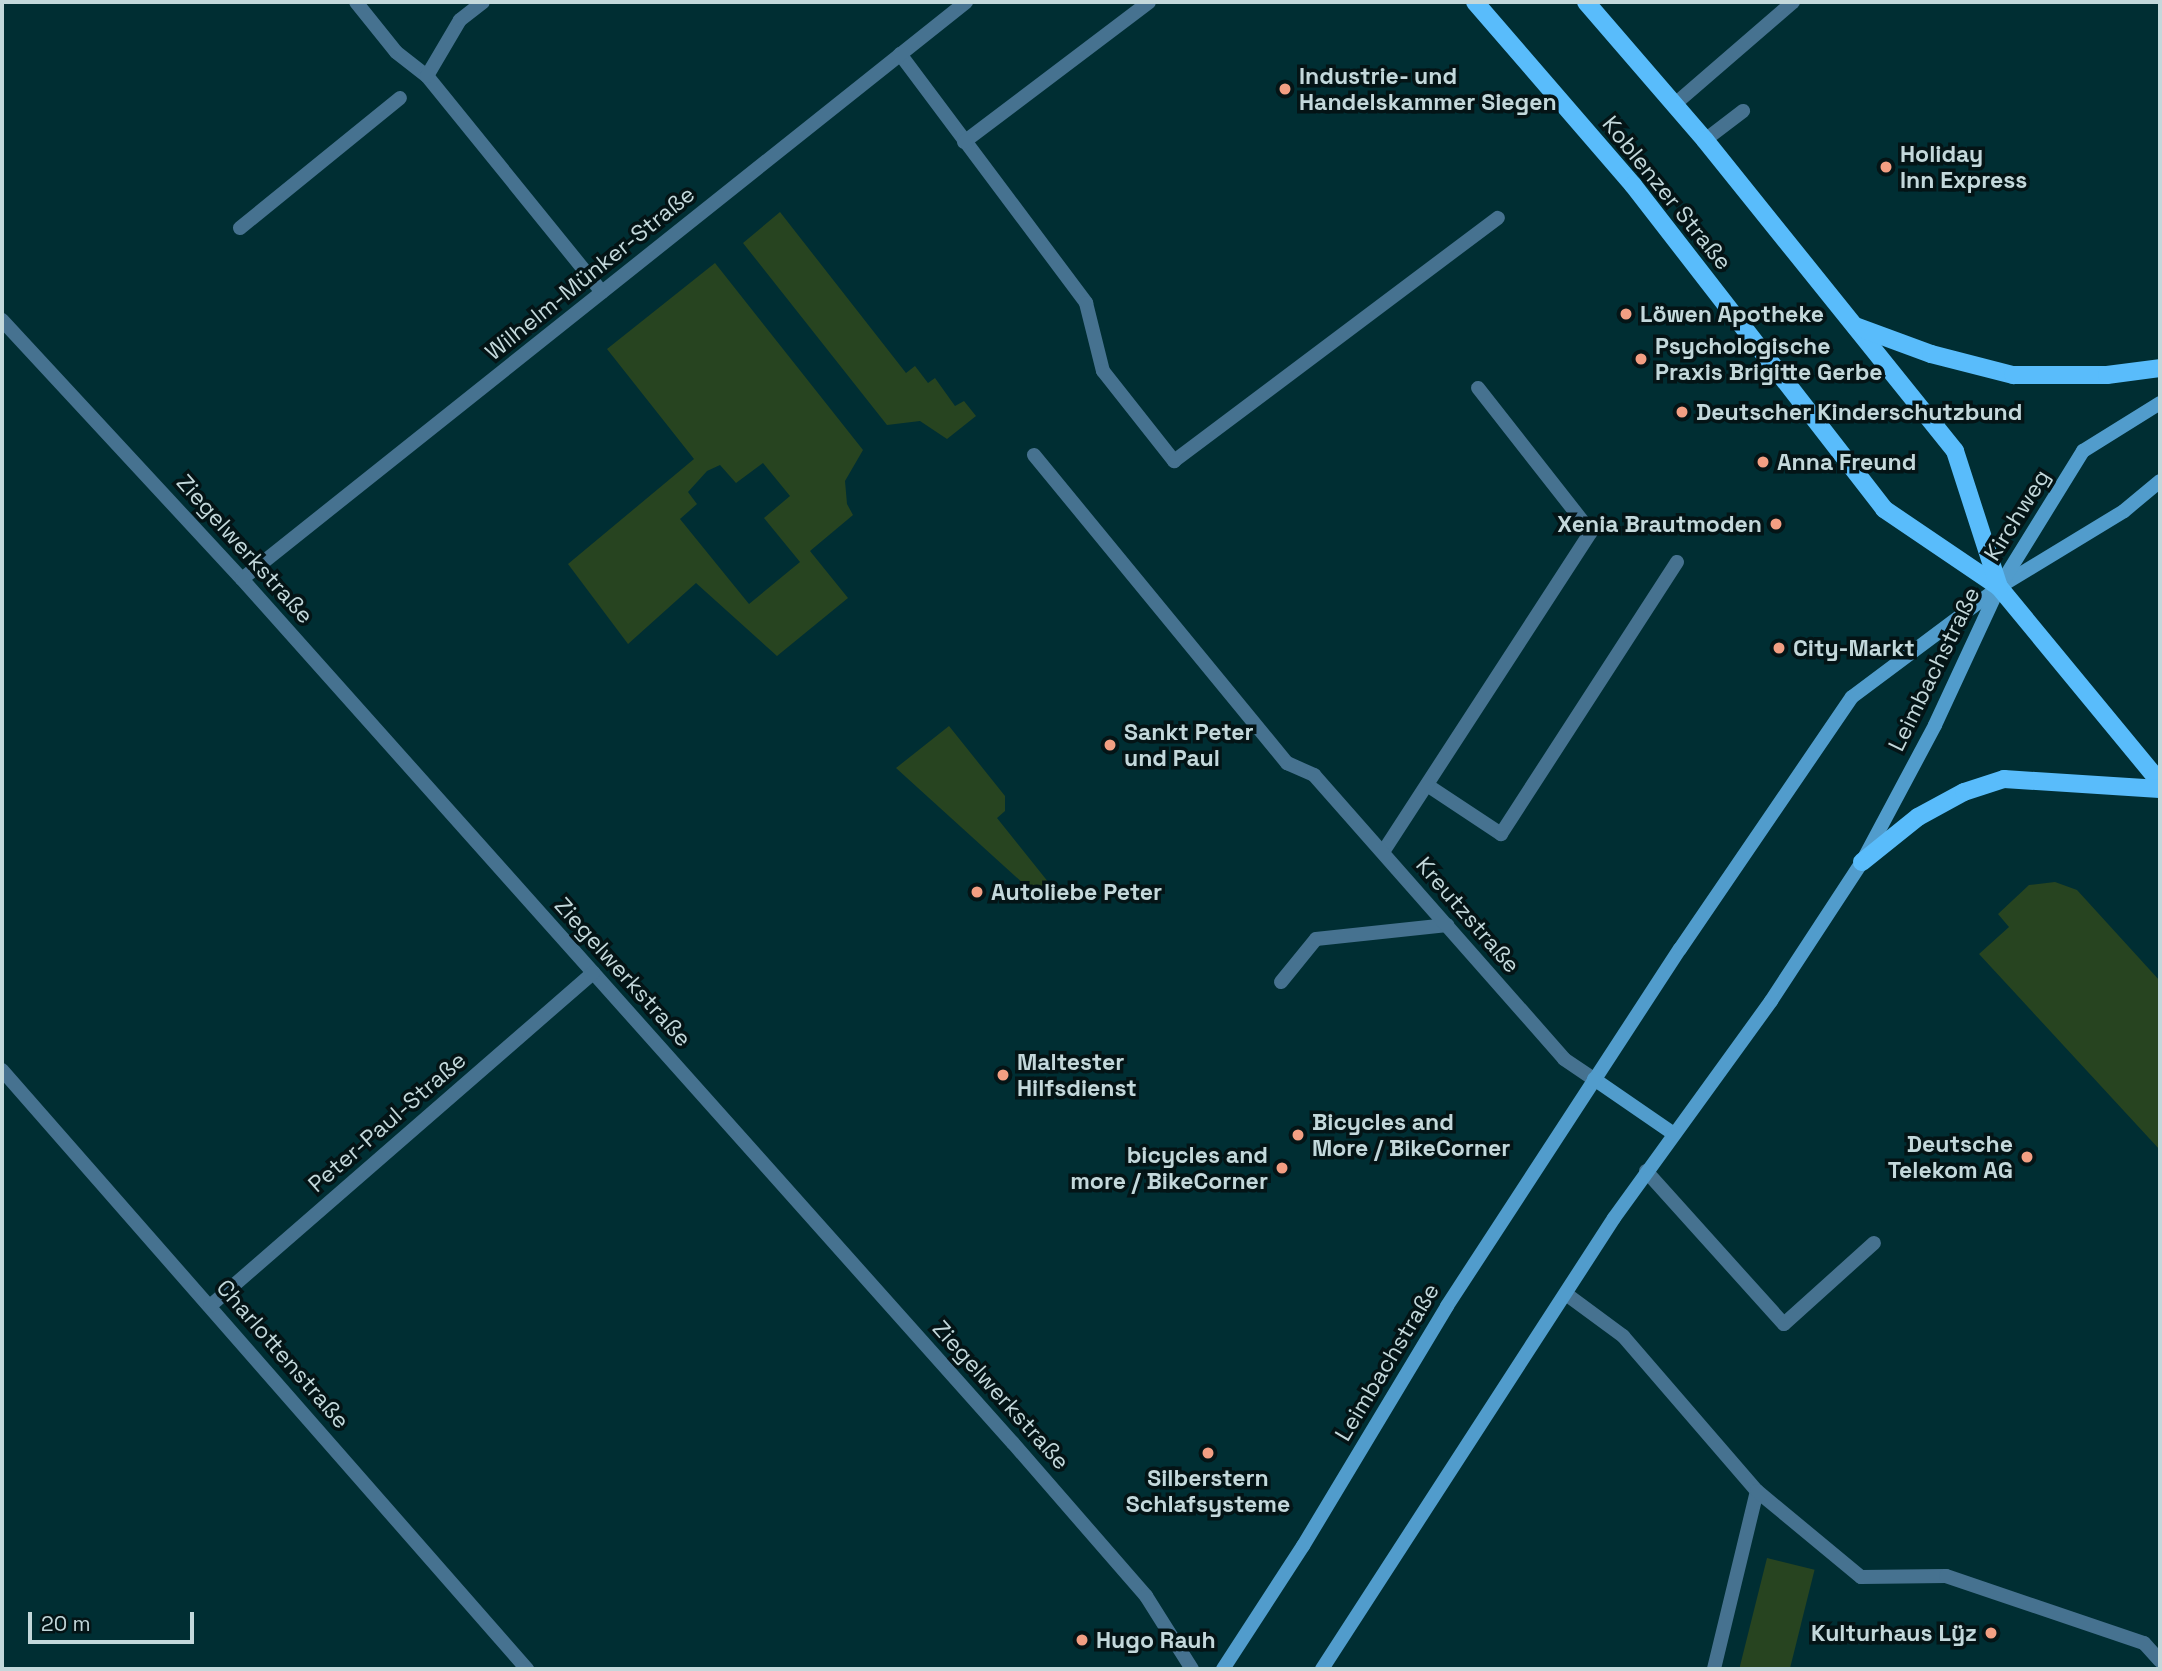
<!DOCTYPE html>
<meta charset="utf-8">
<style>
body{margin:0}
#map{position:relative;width:2162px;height:1671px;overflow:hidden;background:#002e33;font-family:"Space Grotesk",sans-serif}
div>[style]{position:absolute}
.green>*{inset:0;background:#274420;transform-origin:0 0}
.service>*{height:14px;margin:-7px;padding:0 7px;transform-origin:7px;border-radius:7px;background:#467290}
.minor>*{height:14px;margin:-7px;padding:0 7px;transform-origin:7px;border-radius:7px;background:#467290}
.secondary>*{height:14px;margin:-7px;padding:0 7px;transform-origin:7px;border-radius:7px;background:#519ccc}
.primary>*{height:18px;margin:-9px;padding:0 9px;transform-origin:9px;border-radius:9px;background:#59bcfb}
.dots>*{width:19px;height:19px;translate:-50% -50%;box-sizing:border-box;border:4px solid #041416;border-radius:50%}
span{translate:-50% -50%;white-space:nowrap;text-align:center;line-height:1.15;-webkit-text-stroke:7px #041416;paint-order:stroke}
.poi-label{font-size:23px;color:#c3d8db;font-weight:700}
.left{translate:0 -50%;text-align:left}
.right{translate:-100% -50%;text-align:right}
.street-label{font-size:23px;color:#c3d8db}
.frame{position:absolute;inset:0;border:4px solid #c3d8db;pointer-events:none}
.scale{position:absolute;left:28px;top:1612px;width:166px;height:32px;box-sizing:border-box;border:4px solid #c3d8db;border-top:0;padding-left:9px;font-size:21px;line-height:24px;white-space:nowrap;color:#c3d8db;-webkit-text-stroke:5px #041416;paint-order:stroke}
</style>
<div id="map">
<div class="green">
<i style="clip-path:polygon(780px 212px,906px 373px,915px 366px,928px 383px,935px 378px,955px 406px,964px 401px,976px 416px,947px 439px,920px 421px,887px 425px,743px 243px)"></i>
<i style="clip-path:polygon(evenodd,715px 263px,863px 450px,845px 481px,847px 504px,853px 515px,810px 551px,848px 598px,777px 656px,696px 583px,628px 644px,568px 564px,694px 459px,607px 349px,715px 263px,763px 463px,790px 496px,764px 518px,800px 562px,749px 604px,680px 519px,697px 504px,688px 492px,707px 471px,720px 465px,736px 483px,763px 463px)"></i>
<i style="clip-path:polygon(949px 726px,1005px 796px,1005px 811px,997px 818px,1049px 883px,1036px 895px,896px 768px)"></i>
<i style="clip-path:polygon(2055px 882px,2077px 890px,2160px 981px,2160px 1150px,1979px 954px,2009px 927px,1998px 914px,2029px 885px)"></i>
<i style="left:1767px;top:1558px;width:49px;height:114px;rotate:14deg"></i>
</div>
<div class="service">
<i style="left:356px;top:2px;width:64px;rotate:51.3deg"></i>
<i style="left:396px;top:52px;width:39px;rotate:38deg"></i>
<i style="left:427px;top:76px;width:278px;rotate:51deg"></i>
<i style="left:900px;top:54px;width:311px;rotate:53.2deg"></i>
<i style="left:1086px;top:303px;width:70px;rotate:76deg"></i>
<i style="left:1103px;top:371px;width:115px;rotate:51.7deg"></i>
<i style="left:1174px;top:461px;width:405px;rotate:-36.9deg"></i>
<i style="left:427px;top:76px;width:65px;rotate:-59.5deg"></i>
<i style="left:460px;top:20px;width:29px;rotate:-38deg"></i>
<i style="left:1675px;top:104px;width:156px;rotate:-40.8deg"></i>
<i style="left:1705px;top:140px;width:48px;rotate:-37.3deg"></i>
<i style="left:964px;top:142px;width:232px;rotate:-37.1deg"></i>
<i style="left:240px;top:228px;width:206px;rotate:-39.1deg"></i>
<i style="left:1034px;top:455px;width:399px;rotate:50.6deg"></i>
<i style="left:1287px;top:763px;width:30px;rotate:24deg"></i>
<i style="left:1427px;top:785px;width:89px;rotate:33.5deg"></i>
<i style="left:1501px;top:834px;width:324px;rotate:-57.1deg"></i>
<i style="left:1383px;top:852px;width:382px;rotate:-57deg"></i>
<i style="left:1591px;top:532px;width:183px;rotate:-128.1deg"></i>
<i style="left:1281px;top:982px;width:55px;rotate:-50.9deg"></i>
<i style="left:1316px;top:939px;width:132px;rotate:-6.1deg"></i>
<i style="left:1646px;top:1171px;width:206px;rotate:48deg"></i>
<i style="left:1784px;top:1324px;width:121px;rotate:-42deg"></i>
<i style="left:1566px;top:1294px;width:71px;rotate:36.4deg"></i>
<i style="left:1623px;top:1336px;width:205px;rotate:49.2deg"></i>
<i style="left:1757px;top:1491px;width:183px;rotate:103.6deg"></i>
<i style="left:1757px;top:1491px;width:135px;rotate:39.6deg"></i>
<i style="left:1861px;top:1577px;width:85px;rotate:-0.7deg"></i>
<i style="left:1946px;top:1576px;width:209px;rotate:18.7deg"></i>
<i style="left:2144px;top:1643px;width:24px;rotate:48deg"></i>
</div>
<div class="minor">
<i style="left:2px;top:320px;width:353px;rotate:47.2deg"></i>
<i style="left:242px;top:579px;width:1158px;rotate:48.26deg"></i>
<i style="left:1013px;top:1443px;width:203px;rotate:49deg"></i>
<i style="left:1146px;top:1596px;width:86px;rotate:57.8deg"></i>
<i style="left:242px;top:579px;width:926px;rotate:-38.55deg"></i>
<i style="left:1314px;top:775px;width:378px;rotate:48.6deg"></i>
<i style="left:1564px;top:1059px;width:36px;rotate:34deg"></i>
<i style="left:2px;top:1070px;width:797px;rotate:48.77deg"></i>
<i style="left:210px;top:1306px;width:508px;rotate:-41.01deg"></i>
</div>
<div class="secondary">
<i style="left:1594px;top:1079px;width:97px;rotate:34.5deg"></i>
<i style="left:1223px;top:1669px;width:147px;rotate:-57deg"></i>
<i style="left:1303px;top:1546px;width:280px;rotate:-59deg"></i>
<i style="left:1447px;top:1306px;width:426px;rotate:-56.9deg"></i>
<i style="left:1680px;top:949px;width:305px;rotate:-55.7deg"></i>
<i style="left:1852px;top:697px;width:184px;rotate:-36.8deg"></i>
<i style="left:1999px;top:587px;width:146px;rotate:-31.3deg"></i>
<i style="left:2124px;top:511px;width:47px;rotate:-39.8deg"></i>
<i style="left:1322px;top:1669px;width:537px;rotate:-57.08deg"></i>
<i style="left:1614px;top:1218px;width:268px;rotate:-54.1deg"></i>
<i style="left:1771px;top:1001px;width:166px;rotate:-56.8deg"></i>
<i style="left:1862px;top:862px;width:155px;rotate:-61.9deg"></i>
<i style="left:1935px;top:725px;width:152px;rotate:-65.1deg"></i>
<i style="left:1999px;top:587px;width:160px;rotate:-58.3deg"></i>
<i style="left:2083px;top:451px;width:91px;rotate:-31.9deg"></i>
</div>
<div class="primary">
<i style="left:1475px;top:2px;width:242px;rotate:49.2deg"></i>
<i style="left:1633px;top:185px;width:410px;rotate:52.2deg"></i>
<i style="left:1884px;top:509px;width:139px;rotate:34.1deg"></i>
<i style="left:1999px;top:587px;width:253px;rotate:50.5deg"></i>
<i style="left:1586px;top:2px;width:182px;rotate:49.2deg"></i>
<i style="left:1705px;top:140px;width:399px;rotate:51.2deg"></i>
<i style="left:1955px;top:451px;width:143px;rotate:72.1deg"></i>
<i style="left:1855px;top:326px;width:81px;rotate:20.2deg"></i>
<i style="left:1931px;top:354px;width:85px;rotate:14.4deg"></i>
<i style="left:2013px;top:375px;width:94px"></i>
<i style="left:2107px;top:375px;width:53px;rotate:-7.5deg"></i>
<i style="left:1862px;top:862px;width:72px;rotate:-38.8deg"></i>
<i style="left:1918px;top:817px;width:52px;rotate:-28.5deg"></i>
<i style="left:1964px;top:792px;width:42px;rotate:-18deg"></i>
<i style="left:2004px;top:779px;width:156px;rotate:3.7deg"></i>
</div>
<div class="dots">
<i style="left:1285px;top:89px;background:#f39f83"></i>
<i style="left:1886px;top:167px;background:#f39f83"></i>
<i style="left:1626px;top:314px;background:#f39f83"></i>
<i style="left:1641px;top:359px;background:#f39f83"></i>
<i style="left:1682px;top:412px;background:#f39f83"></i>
<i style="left:1763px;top:462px;background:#f39f83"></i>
<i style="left:1776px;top:524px;background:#f39f83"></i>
<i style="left:1779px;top:648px;background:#f39f83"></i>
<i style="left:1110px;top:745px;background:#f39f83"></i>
<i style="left:977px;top:892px;background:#f39f83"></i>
<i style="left:1003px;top:1075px;background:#f39f83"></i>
<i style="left:1298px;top:1135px;background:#f39f83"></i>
<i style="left:2027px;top:1157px;background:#f39f83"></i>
<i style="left:1282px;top:1168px;background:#f39f83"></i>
<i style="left:1208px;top:1453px;background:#f39f83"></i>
<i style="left:1991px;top:1633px;background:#f39f83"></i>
<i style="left:1082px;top:1640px;background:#f39f83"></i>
</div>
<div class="poi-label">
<span class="left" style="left:1299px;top:89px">Industrie- und<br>Handelskammer Siegen</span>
<span class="left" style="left:1900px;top:167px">Holiday<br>Inn Express</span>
<span class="left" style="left:1640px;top:314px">Löwen Apotheke</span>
<span class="left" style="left:1655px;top:359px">Psychologische<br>Praxis Brigitte Gerbe</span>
<span class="left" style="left:1696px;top:412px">Deutscher Kinderschutzbund</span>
<span class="left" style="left:1777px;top:462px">Anna Freund</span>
<span class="right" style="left:1762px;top:524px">Xenia Brautmoden</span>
<span class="left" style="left:1793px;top:648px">City-Markt</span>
<span class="left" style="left:1124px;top:745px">Sankt Peter<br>und Paul</span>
<span class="left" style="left:991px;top:892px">Autoliebe Peter</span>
<span class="left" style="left:1017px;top:1075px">Maltester<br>Hilfsdienst</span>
<span class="left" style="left:1312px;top:1135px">Bicycles and<br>More / BikeCorner</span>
<span class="right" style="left:2013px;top:1157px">Deutsche<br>Telekom AG</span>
<span class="right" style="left:1268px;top:1168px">bicycles and<br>more / BikeCorner</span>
<span style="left:1208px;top:1491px">Silberstern<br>Schlafsysteme</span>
<span class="right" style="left:1977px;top:1633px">Kulturhaus Lÿz</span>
<span class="left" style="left:1096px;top:1640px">Hugo Rauh</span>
</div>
<div class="street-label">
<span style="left:1667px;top:193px;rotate:51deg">Koblenzer Straße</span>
<span style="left:590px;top:273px;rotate:-39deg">Wilhelm-Münker-Straße</span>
<span style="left:2017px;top:515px;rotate:-58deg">Kirchweg</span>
<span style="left:245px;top:549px;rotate:48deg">Ziegelwerkstraße</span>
<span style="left:1934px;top:669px;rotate:-64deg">Leimbachstraße</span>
<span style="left:1468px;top:915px;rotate:49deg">Kreutzstraße</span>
<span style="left:623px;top:972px;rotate:48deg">Ziegelwerkstraße</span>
<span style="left:387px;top:1122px;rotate:-41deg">Peter-Paul-Straße</span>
<span style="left:283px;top:1354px;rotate:49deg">Charlottenstraße</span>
<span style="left:1387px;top:1362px;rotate:-59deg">Leimbachstraße</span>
<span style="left:1001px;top:1395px;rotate:48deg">Ziegelwerkstraße</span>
</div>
<div class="frame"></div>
<div class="scale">20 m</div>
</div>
